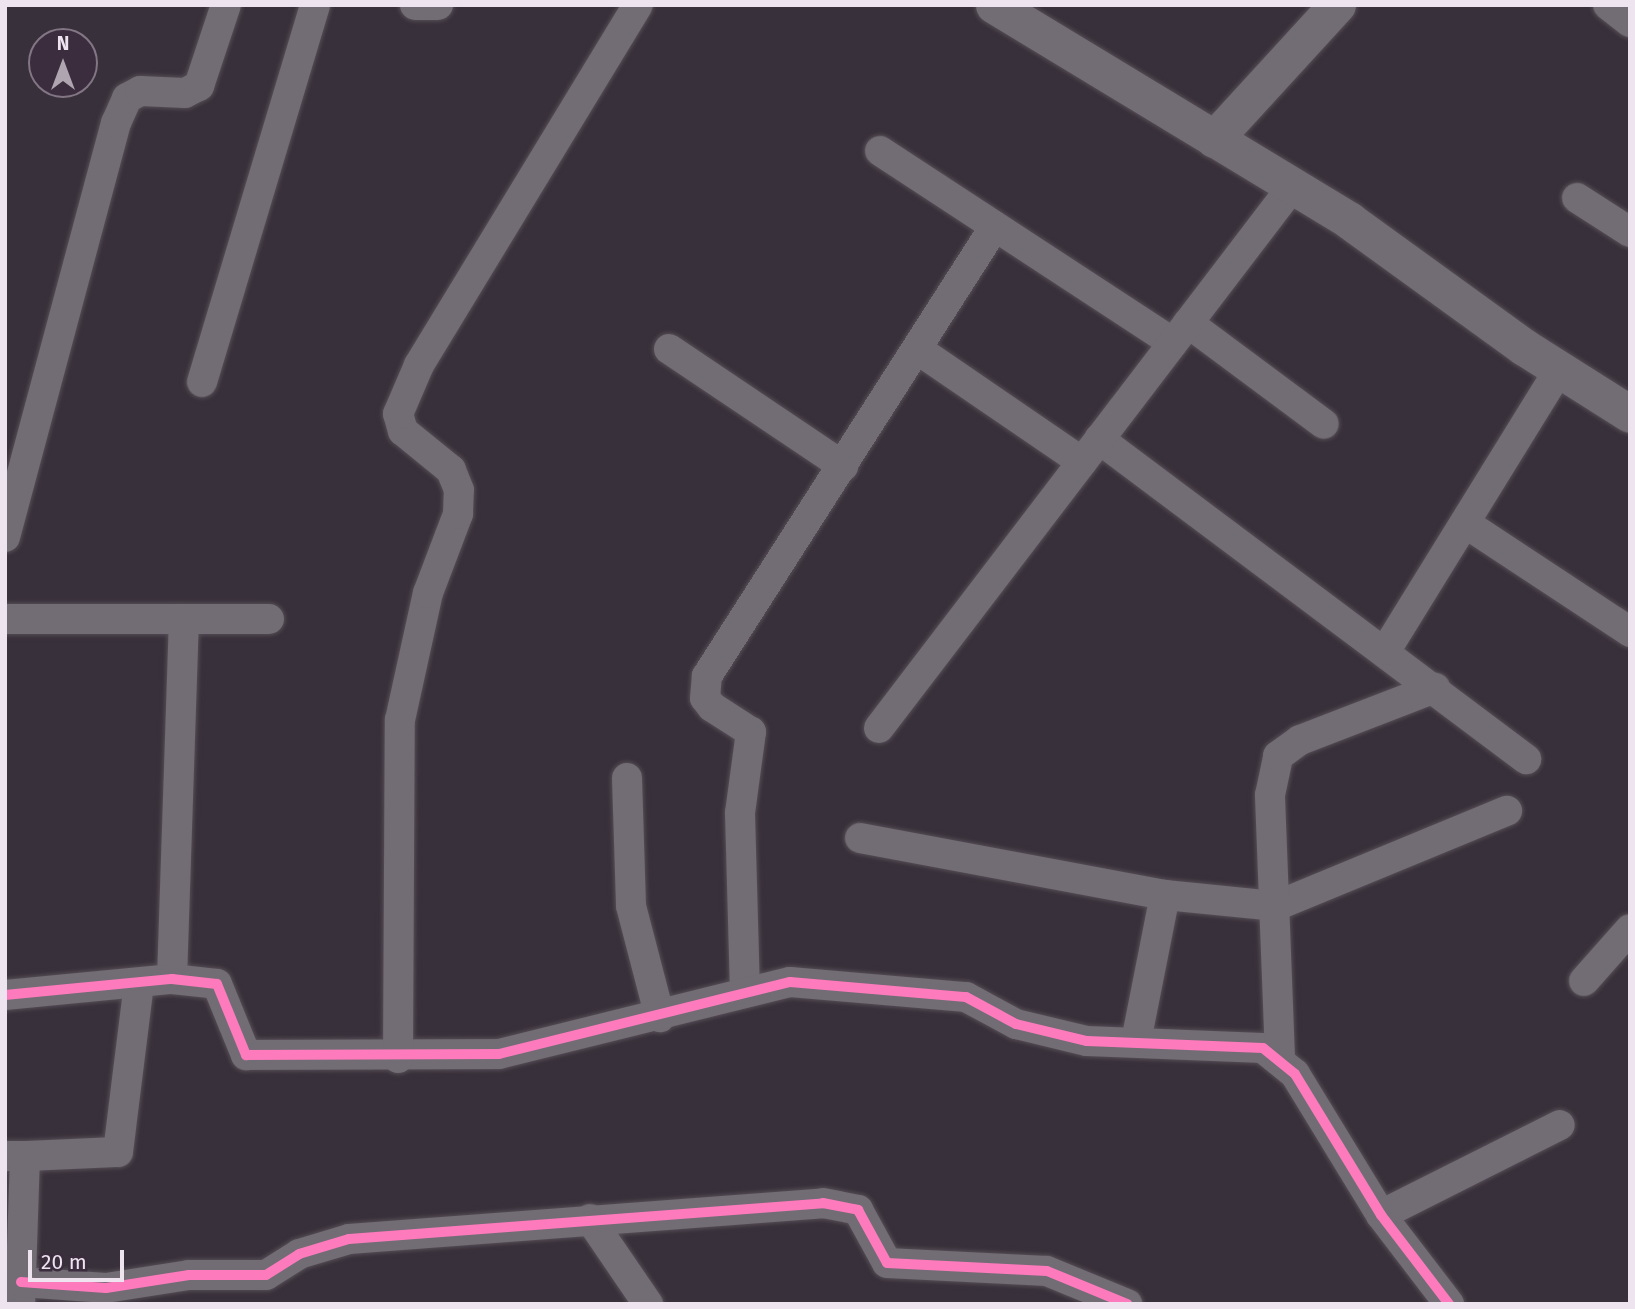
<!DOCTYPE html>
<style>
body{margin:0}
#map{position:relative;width:1635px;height:1309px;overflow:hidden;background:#38303a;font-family:"Fira Sans",sans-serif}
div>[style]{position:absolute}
.roads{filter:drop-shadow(0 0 2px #554d56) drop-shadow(0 0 2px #554d56)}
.minor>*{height:30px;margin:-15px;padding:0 15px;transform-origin:15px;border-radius:15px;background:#726c74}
.tertiary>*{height:37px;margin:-18.5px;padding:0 18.5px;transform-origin:18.5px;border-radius:18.5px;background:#726c74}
.cycleway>*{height:10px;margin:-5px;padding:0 5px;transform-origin:5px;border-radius:5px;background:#fd7abc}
span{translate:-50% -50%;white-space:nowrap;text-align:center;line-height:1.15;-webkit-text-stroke:6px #3b2c3e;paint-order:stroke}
.frame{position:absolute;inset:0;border:7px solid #ede4ef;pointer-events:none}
.north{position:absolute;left:28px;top:28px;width:70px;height:70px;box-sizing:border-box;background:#3b2c3e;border:2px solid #827685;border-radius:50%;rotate:0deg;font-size:19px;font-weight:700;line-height:28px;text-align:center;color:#ede4ef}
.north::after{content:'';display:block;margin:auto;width:24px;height:32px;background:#aea5b0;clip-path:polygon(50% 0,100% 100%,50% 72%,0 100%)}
.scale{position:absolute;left:28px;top:1250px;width:96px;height:32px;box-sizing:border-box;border:4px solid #ede4ef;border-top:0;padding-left:9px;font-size:21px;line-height:24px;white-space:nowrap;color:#ede4ef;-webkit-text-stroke:5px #3b2c3e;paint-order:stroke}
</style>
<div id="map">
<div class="roads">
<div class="minor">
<i style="left:415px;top:5px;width:23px"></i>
<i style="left:1608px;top:5px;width:28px;rotate:38deg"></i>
<i style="left:880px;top:151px;width:350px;rotate:33.2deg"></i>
<i style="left:1577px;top:198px;width:63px;rotate:32.7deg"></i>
<i style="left:1188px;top:323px;width:169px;rotate:36.6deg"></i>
<i style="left:669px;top:349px;width:210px;rotate:33.9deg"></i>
<i style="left:917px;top:349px;width:200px;rotate:34.4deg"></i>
<i style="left:202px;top:382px;width:394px;rotate:-73.3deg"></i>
<i style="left:1099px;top:439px;width:534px;rotate:36.85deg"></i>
<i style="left:1465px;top:523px;width:198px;rotate:33.4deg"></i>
<i style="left:5px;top:537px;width:429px;rotate:-75deg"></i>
<i style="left:116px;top:123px;width:27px;rotate:-66deg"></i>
<i style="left:127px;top:98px;width:15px;rotate:-28deg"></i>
<i style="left:140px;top:91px;width:45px;rotate:2.5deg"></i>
<i style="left:185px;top:93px;width:16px;rotate:-27deg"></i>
<i style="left:199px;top:86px;width:85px;rotate:-71.6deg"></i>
<i style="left:5px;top:619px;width:264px"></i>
<i style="left:1386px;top:650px;width:329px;rotate:-58.3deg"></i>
<i style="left:879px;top:728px;width:681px;rotate:-52.64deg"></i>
<i style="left:627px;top:778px;width:128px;rotate:88.2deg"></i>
<i style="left:631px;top:906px;width:115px;rotate:75.4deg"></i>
<i style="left:860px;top:838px;width:310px;rotate:10.6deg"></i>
<i style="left:1165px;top:895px;width:150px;rotate:101.2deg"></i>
<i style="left:1165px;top:895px;width:112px;rotate:5.7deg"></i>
<i style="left:1276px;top:906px;width:250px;rotate:-22.4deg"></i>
<i style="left:172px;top:979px;width:359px;rotate:-88.1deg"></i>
<i style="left:1584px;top:981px;width:69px;rotate:-48.5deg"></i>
<i style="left:745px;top:992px;width:179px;rotate:-91.6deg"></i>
<i style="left:740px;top:813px;width:82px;rotate:-82.3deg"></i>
<i style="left:751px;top:732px;width:46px;rotate:-147.3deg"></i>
<i style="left:712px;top:707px;width:11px;rotate:-128deg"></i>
<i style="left:705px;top:698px;width:22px;rotate:-85deg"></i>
<i style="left:707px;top:676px;width:534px;rotate:-57.38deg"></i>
<i style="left:5px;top:995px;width:168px;rotate:-5.5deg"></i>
<i style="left:172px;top:979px;width:45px;rotate:6.3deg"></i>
<i style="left:217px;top:984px;width:77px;rotate:67.8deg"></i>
<i style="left:246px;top:1055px;width:253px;rotate:-0.2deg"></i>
<i style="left:499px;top:1054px;width:300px;rotate:-13.9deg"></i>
<i style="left:790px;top:982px;width:177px;rotate:4.9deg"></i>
<i style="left:966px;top:997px;width:57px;rotate:28.4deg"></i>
<i style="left:1016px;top:1024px;width:73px;rotate:13.5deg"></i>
<i style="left:1087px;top:1041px;width:176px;rotate:2.3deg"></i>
<i style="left:1263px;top:1048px;width:41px;rotate:39.1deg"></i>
<i style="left:1295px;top:1074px;width:165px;rotate:58.6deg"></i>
<i style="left:1381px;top:1215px;width:112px;rotate:52.6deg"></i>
<i style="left:1280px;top:1057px;width:262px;rotate:-92.2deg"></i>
<i style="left:1270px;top:795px;width:40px;rotate:-78deg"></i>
<i style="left:1278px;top:756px;width:27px;rotate:-36deg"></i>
<i style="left:1300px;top:740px;width:145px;rotate:-21.1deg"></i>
<i style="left:398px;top:1058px;width:338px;rotate:-89.7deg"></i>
<i style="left:400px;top:720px;width:130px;rotate:-77.6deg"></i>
<i style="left:428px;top:593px;width:85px;rotate:-69.2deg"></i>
<i style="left:458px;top:514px;width:24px;rotate:-88deg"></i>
<i style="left:459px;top:490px;width:22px;rotate:-112deg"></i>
<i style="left:451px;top:470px;width:62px;rotate:-140.9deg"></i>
<i style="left:403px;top:431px;width:18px;rotate:-106deg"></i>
<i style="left:398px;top:414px;width:53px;rotate:-66.8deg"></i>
<i style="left:419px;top:365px;width:421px;rotate:-58.7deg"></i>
<i style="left:6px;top:1156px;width:19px"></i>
<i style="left:25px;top:1156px;width:148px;rotate:91.9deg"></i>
<i style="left:25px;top:1156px;width:93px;rotate:-2.5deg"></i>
<i style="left:118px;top:1152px;width:170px;rotate:-82.9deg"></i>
<i style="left:1381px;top:1215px;width:200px;rotate:-26.7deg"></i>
<i style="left:590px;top:1219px;width:103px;rotate:55.7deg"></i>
<i style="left:21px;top:1282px;width:85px;rotate:4deg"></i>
<i style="left:106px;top:1288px;width:84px;rotate:-8.9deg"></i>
<i style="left:189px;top:1275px;width:77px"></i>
<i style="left:266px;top:1275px;width:39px;rotate:-32deg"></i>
<i style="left:299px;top:1254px;width:52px;rotate:-16.7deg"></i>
<i style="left:349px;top:1239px;width:475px;rotate:-4.3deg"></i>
<i style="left:823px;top:1203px;width:36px;rotate:11deg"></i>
<i style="left:858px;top:1210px;width:60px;rotate:61.3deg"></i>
<i style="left:887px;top:1263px;width:160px;rotate:2.9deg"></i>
<i style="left:1047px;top:1271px;width:87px;rotate:22.4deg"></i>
</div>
<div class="tertiary">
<i style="left:994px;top:5px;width:416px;rotate:31.2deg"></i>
<i style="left:1350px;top:221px;width:215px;rotate:35.9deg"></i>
<i style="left:1524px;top:347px;width:125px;rotate:32.3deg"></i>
<i style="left:1214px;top:139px;width:182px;rotate:-47.5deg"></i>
</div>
</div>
<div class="cycleway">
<i style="left:5px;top:995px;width:168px;rotate:-5.5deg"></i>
<i style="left:172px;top:979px;width:45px;rotate:6.3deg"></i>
<i style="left:217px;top:984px;width:77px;rotate:67.8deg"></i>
<i style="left:246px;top:1055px;width:253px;rotate:-0.2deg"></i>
<i style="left:499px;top:1054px;width:300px;rotate:-13.9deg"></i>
<i style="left:790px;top:982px;width:177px;rotate:4.9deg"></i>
<i style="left:966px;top:997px;width:57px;rotate:28.4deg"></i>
<i style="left:1016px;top:1024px;width:73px;rotate:13.5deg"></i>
<i style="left:1087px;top:1041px;width:176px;rotate:2.3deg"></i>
<i style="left:1263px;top:1048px;width:41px;rotate:39.1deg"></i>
<i style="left:1295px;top:1074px;width:165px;rotate:58.6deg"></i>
<i style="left:1381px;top:1215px;width:112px;rotate:52.6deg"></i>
<i style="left:21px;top:1282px;width:85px;rotate:4deg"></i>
<i style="left:106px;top:1288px;width:84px;rotate:-8.9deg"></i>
<i style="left:189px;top:1275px;width:77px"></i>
<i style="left:266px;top:1275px;width:39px;rotate:-32deg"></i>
<i style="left:299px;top:1254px;width:52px;rotate:-16.7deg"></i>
<i style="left:349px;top:1239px;width:475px;rotate:-4.3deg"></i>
<i style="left:823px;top:1203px;width:36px;rotate:11deg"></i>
<i style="left:858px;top:1210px;width:60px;rotate:61.3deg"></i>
<i style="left:887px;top:1263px;width:160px;rotate:2.9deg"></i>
<i style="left:1047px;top:1271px;width:87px;rotate:22.4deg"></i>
</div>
<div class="frame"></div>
<div class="north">N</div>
<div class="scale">20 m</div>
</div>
